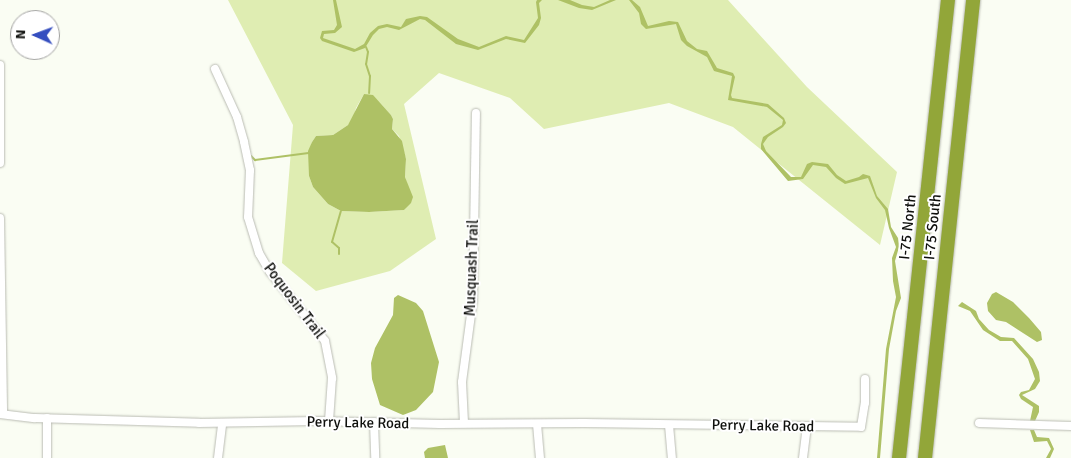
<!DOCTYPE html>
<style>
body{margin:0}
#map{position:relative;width:1071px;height:458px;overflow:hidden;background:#fafdf3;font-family:Signika,sans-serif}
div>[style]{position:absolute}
.green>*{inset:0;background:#dfedb2}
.water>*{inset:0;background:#aec165}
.stream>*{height:2px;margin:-1px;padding:0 1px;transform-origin:1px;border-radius:1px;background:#aec165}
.roads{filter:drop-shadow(0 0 1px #babcb3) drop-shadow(0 0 1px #babcb3)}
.street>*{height:8px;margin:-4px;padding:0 4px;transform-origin:4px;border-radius:4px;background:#fff}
.highway>*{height:14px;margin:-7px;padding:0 7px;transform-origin:7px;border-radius:7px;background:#92a639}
span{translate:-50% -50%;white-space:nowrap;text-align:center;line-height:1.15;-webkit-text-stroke:4px #fff;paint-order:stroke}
.street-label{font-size:15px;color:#0f100d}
.north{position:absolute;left:10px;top:10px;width:50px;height:50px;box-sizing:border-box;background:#fff;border:1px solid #9f9f9e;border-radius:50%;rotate:272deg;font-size:14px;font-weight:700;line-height:20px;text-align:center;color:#0f100d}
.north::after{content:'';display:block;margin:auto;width:18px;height:22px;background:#354ebf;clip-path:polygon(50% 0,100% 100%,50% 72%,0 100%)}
</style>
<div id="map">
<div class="green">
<i style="clip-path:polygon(evenodd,228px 0,728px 0,807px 87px,897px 172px,880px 245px,733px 127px,669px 103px,544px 129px,510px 98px,439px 73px,404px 104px,436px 239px,390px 271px,316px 291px,282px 263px,293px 125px,228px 0,364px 94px,380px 103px,391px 115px,393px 119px,392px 129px,399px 136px,406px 159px,405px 177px,412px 200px,404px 210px,369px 212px,341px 211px,328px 204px,313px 187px,309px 176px,309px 153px,312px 142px,316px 136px,333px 135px,348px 125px,353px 120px,356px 108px,364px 94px)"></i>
</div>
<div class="water">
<i style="clip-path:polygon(333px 0,336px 0,342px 27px,335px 33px,324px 34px,323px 38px,355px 49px,364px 44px,370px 33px,378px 26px,387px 24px,401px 27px,406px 19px,420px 16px,427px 17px,458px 39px,479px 47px,506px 36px,524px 40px,538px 18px,536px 2px,537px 0,542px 0,539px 3px,541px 18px,539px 25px,525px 43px,506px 39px,478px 50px,456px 44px,425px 20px,420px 19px,399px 30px,387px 27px,379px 29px,373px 35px,365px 48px,354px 52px,322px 41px,320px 38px,322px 31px,334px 30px,337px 25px)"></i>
<i style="clip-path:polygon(558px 0,570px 0,582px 5px,594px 7px,610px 0,616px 0,592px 10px,579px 8px)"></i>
<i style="clip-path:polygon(629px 0,632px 0,640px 7px,648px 26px,669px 21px,678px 22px,687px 41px,697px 49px,707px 51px,717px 68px,733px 73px,735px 77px,731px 95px,732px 98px,768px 104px,784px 118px,786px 123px,783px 127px,768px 137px,763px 144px,766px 151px,791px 177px,801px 177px,807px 164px,812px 162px,828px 164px,837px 175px,846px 181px,859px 177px,863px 174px,870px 176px,877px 196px,888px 209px,891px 227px,898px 238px,899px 247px,895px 261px,901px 298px,896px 311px,889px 349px,880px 458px,877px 458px,886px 349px,896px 297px,893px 281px,892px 258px,896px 247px,889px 228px,885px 210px,876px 198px,868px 178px,845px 184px,836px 178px,826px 167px,813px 165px,803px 179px,788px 181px,761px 149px,761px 144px,763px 137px,782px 125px,783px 120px,767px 107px,728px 100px,732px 76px,714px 71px,707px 57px,687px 46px,681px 40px,676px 24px,646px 29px,641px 24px,639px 13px)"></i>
<i style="clip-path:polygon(364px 94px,373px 95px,391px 115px,393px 119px,392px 129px,402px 141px,406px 159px,405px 177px,413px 197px,411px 203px,404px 210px,369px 212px,341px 211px,328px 204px,313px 187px,309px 176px,308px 151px,312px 142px,316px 136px,333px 135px,348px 125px)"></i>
<i style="clip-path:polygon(996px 292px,1013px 302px,1029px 318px,1041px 332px,1042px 340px,1037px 342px,1006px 322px,996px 320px,988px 311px,987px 303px,992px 294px)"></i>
<i style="clip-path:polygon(398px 295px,416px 303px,423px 311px,439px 362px,433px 392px,416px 410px,403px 415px,380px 405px,372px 379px,371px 363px,375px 348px,393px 315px,394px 298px)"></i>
<i style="clip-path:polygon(962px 302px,976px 311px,979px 319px,989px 330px,1001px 337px,1014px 338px,1033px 359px,1039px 372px,1040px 381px,1035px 389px,1022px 395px,1039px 406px,1039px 412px,1035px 421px,1030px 421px,1033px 407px,1021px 399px,1019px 395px,1021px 392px,1029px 390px,1035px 379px,1028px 359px,1012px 341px,1000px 341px,983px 330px,970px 311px,958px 306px)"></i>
<i style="clip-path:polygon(1030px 430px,1034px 430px,1037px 437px,1049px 438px,1054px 449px,1050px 458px,1046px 458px,1051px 449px,1047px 441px,1034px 442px)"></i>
<i style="clip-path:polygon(445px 445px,448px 458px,425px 458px,424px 452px,428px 448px)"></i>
</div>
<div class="stream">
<i style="left:366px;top:47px;width:5px;rotate:68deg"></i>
<i style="left:368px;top:52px;width:12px;rotate:99deg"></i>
<i style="left:366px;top:64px;width:13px;rotate:72deg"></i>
<i style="left:370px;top:76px;width:17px;rotate:93deg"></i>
<i style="left:251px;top:156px;width:6px;rotate:45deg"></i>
<i style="left:255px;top:160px;width:54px;rotate:-7.4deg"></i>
<i style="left:339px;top:254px;width:6px;rotate:-90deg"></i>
<i style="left:339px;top:248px;width:9px;rotate:-139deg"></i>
<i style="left:332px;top:242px;width:32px;rotate:-74deg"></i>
</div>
<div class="roads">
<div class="street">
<i style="left:0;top:65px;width:98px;rotate:90deg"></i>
<i style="left:215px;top:69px;width:53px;rotate:65.4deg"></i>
<i style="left:237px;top:117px;width:26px;rotate:74deg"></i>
<i style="left:244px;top:142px;width:29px;rotate:78deg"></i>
<i style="left:250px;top:170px;width:47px;rotate:92.4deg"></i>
<i style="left:248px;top:217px;width:38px;rotate:73deg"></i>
<i style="left:259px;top:253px;width:22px;rotate:60deg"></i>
<i style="left:270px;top:272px;width:88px;rotate:51.4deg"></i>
<i style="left:325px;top:341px;width:38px;rotate:79deg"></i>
<i style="left:332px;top:378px;width:43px;rotate:94deg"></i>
<i style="left:0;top:218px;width:196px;rotate:89.1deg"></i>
<i style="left:0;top:414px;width:35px;rotate:7deg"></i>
<i style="left:35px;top:418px;width:164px;rotate:1.7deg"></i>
<i style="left:199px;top:423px;width:118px;rotate:-1deg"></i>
<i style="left:317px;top:421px;width:123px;rotate:1.4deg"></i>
<i style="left:440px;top:424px;width:144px;rotate:-0.4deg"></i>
<i style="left:584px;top:423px;width:277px;rotate:0.8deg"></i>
<i style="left:861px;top:427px;width:24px;rotate:-81deg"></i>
<i style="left:865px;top:403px;width:24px;rotate:-90deg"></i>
<i style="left:47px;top:418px;width:40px;rotate:90deg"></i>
<i style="left:374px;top:422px;width:36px;rotate:88deg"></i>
<i style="left:464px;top:423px;width:41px;rotate:-92.8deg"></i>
<i style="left:462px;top:382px;width:83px;rotate:-82.4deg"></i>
<i style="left:473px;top:300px;width:187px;rotate:-89.1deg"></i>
<i style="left:979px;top:423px;width:92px;rotate:1.9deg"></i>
<i style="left:537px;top:424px;width:34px;rotate:85deg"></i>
<i style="left:669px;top:425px;width:33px;rotate:85deg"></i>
<i style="left:218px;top:458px;width:35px;rotate:-83deg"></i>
<i style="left:803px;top:458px;width:31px;rotate:-83deg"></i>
</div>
<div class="highway">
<i style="left:899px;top:458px;width:461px;rotate:-83.9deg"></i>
<i style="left:925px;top:458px;width:461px;rotate:-84deg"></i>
</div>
</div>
<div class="street-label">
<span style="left:908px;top:227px;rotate:-84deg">I-75 North</span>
<span style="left:933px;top:227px;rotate:-84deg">I-75 South</span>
<span style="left:472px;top:268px;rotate:-88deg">Musquash Trail</span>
<span style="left:294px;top:301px;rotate:53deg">Poquosin Trail</span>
<span style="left:358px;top:423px;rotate:1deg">Perry Lake Road</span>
<span style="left:763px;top:426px;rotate:1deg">Perry Lake Road</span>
</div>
<div class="north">N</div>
</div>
